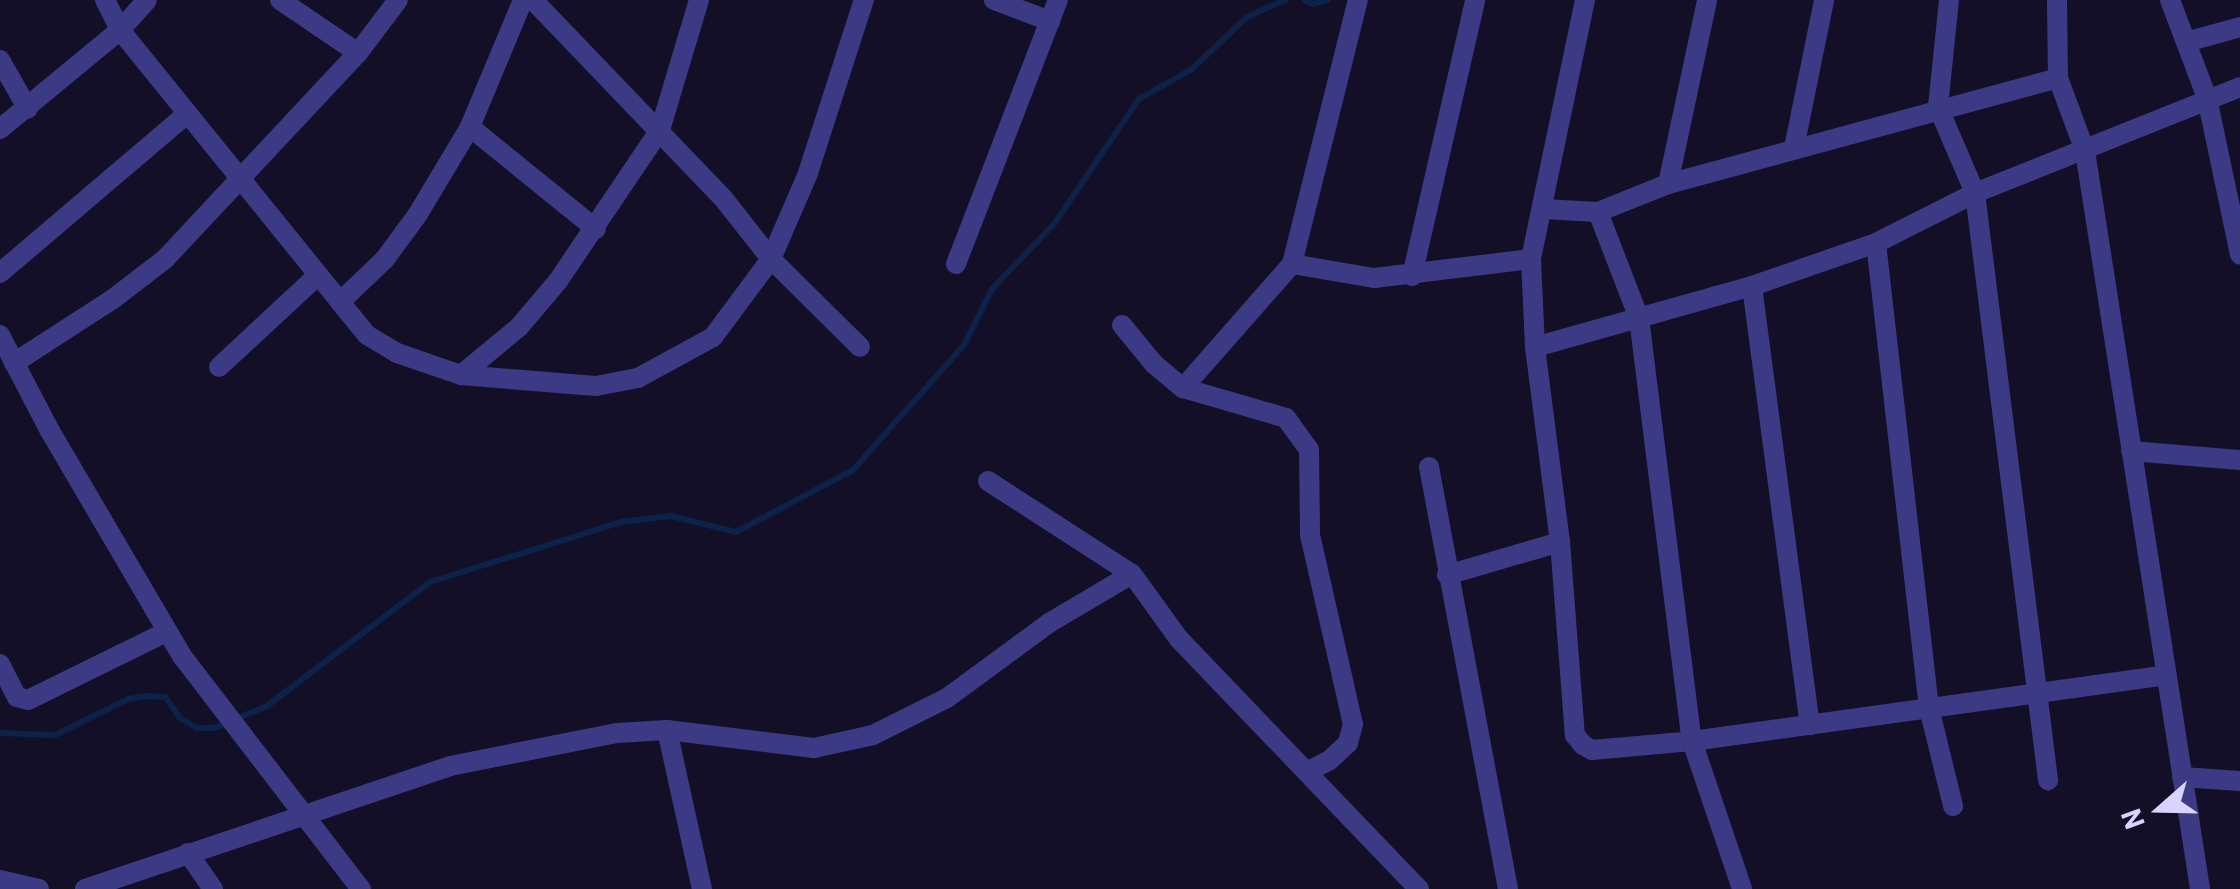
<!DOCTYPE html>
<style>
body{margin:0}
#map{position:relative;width:2240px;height:889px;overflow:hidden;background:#130f26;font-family:Barlow,sans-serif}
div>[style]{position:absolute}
.stream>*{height:6px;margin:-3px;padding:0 3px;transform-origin:3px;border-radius:3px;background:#0c2248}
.street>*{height:20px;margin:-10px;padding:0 10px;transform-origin:10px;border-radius:10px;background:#3d3a85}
span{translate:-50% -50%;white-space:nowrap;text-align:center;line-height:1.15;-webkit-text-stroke:8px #130f26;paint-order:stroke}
.north{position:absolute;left:2110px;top:759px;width:100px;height:100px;-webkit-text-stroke:8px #130f26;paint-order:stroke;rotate:250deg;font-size:28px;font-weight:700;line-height:40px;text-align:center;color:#d9d4ff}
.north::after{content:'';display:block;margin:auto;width:35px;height:45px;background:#d9d4ff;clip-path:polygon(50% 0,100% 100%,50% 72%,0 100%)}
</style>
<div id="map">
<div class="stream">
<i style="left:1305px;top:0;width:9px;rotate:27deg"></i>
<i style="left:1313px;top:4px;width:16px;rotate:-15deg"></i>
<i style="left:0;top:733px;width:55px;rotate:2.1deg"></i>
<i style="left:55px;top:735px;width:81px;rotate:-26.3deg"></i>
<i style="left:128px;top:699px;width:19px;rotate:-9deg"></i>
<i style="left:147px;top:696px;width:18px;rotate:3deg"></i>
<i style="left:165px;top:697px;width:26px;rotate:54deg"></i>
<i style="left:180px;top:718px;width:20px;rotate:30deg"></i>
<i style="left:197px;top:728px;width:17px"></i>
<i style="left:214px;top:728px;width:57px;rotate:-22.5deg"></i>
<i style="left:267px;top:706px;width:205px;rotate:-37.3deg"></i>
<i style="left:430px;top:582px;width:200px;rotate:-17.4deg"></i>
<i style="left:621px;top:522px;width:50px;rotate:-6.8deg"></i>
<i style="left:671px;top:516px;width:67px;rotate:13.8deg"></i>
<i style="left:736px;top:532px;width:132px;rotate:-27.9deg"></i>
<i style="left:853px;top:470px;width:167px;rotate:-48.4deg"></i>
<i style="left:964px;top:345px;width:63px;rotate:-63.4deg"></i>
<i style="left:992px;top:289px;width:90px;rotate:-46.4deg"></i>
<i style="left:1054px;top:224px;width:151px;rotate:-55.8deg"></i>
<i style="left:1139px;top:99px;width:61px;rotate:-29.5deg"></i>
<i style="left:1192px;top:69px;width:76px;rotate:-43.4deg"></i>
<i style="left:1247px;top:17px;width:42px;rotate:-24.1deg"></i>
</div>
<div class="street">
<i style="left:105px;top:0;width:34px;rotate:63deg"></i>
<i style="left:120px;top:30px;width:350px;rotate:51deg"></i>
<i style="left:280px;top:0;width:94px;rotate:34.2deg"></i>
<i style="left:523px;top:0;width:138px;rotate:112.7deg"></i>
<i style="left:470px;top:127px;width:101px;rotate:120.9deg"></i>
<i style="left:418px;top:214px;width:56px;rotate:126.3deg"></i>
<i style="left:385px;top:259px;width:62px;rotate:136.3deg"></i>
<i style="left:340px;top:302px;width:43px;rotate:50.7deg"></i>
<i style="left:367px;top:335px;width:35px;rotate:31deg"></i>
<i style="left:397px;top:353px;width:68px;rotate:19deg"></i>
<i style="left:461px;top:375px;width:135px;rotate:4.7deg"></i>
<i style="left:596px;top:386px;width:43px;rotate:-10.8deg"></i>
<i style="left:638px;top:378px;width:85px;rotate:-28.7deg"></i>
<i style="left:713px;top:337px;width:97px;rotate:-53.4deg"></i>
<i style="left:771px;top:259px;width:90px;rotate:-66.6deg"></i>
<i style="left:807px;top:176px;width:185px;rotate:-72.1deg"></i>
<i style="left:533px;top:0;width:274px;rotate:46.2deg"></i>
<i style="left:723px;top:198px;width:78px;rotate:51.8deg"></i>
<i style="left:771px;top:259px;width:125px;rotate:44.7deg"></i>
<i style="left:994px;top:0;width:60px;rotate:20.6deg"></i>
<i style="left:1585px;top:0;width:265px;rotate:101.8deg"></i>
<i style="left:1531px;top:259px;width:88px;rotate:87.4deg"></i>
<i style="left:1535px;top:347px;width:197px;rotate:82.7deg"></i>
<i style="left:1560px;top:542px;width:194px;rotate:85.6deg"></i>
<i style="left:1575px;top:735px;width:13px;rotate:51deg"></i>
<i style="left:1583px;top:745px;width:10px;rotate:29deg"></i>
<i style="left:1592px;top:750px;width:100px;rotate:-5.1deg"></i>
<i style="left:1692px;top:741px;width:479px;rotate:-7.9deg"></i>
<i style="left:1949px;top:0;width:108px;rotate:95.9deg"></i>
<i style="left:1938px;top:107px;width:94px;rotate:66.7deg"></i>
<i style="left:1975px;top:193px;width:592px;rotate:82.91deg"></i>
<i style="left:2057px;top:0;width:78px;rotate:89.3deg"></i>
<i style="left:2058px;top:78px;width:78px;rotate:69.7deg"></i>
<i style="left:2085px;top:151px;width:747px;rotate:81.14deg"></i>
<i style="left:2170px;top:0;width:105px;rotate:69.3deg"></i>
<i style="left:2207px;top:98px;width:160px;rotate:78.1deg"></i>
<i style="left:2186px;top:42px;width:56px;rotate:-15.5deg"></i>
<i style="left:0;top:60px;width:56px;rotate:60.3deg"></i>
<i style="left:470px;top:127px;width:162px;rotate:39deg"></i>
<i style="left:0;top:129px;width:156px;rotate:-39.5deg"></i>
<i style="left:120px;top:30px;width:40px;rotate:-48deg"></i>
<i style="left:1794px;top:148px;width:151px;rotate:-78.5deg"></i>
<i style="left:1668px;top:184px;width:188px;rotate:-78deg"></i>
<i style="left:1543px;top:209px;width:55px;rotate:3.1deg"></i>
<i style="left:1598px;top:212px;width:75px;rotate:-21.8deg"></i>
<i style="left:1668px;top:184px;width:404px;rotate:-15.2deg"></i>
<i style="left:1598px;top:212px;width:114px;rotate:68.9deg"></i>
<i style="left:1639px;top:318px;width:426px;rotate:82.9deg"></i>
<i style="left:1692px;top:741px;width:156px;rotate:71.3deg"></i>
<i style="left:1876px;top:243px;width:468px;rotate:83.5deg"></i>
<i style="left:1929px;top:708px;width:101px;rotate:76.2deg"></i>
<i style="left:956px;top:264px;width:283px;rotate:-68.9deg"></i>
<i style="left:1292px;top:264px;width:272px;rotate:-76deg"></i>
<i style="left:0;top:273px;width:245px;rotate:-40.4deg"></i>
<i style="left:1412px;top:276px;width:283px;rotate:-77.1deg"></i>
<i style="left:1752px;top:286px;width:443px;rotate:82.5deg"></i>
<i style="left:1122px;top:325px;width:50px;rotate:50.6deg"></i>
<i style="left:1154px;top:364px;width:38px;rotate:40deg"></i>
<i style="left:1183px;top:388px;width:107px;rotate:16.2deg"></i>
<i style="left:1286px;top:418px;width:39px;rotate:54deg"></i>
<i style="left:1309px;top:450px;width:85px;rotate:89.3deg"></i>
<i style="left:1310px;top:535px;width:194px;rotate:77.2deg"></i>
<i style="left:1353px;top:724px;width:20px;rotate:105deg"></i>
<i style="left:1348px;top:743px;width:25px;rotate:137deg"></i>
<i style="left:1330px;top:760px;width:25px;rotate:153deg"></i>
<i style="left:0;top:335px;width:108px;rotate:62.5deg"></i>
<i style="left:50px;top:431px;width:261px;rotate:59.6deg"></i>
<i style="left:182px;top:656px;width:294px;rotate:52.5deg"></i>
<i style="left:1535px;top:347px;width:225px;rotate:-15.7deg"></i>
<i style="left:1752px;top:286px;width:131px;rotate:-19.1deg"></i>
<i style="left:1876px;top:243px;width:111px;rotate:-26.8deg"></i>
<i style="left:1975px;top:193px;width:285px;rotate:-21.8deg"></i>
<i style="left:14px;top:363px;width:118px;rotate:-32.9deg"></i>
<i style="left:113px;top:299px;width:66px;rotate:-37.6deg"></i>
<i style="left:165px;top:259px;width:282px;rotate:-46.9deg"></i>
<i style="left:358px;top:53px;width:66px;rotate:-53deg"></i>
<i style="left:219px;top:367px;width:135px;rotate:-42.9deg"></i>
<i style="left:461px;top:375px;width:75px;rotate:-39.6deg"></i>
<i style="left:519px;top:327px;width:60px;rotate:-49.7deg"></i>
<i style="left:558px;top:281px;width:182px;rotate:-56deg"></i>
<i style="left:660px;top:130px;width:136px;rotate:-73.3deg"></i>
<i style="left:1183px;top:388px;width:165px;rotate:-48.7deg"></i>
<i style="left:1292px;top:264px;width:83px;rotate:9.7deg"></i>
<i style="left:1374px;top:278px;width:158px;rotate:-6.9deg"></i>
<i style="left:2131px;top:451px;width:109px;rotate:4.7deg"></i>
<i style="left:1429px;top:467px;width:429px;rotate:79.4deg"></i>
<i style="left:988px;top:481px;width:171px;rotate:32.9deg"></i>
<i style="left:1132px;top:574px;width:80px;rotate:54.1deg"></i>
<i style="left:1179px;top:639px;width:347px;rotate:46.2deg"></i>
<i style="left:1447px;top:575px;width:118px;rotate:-16.3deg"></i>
<i style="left:0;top:664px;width:37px;rotate:63deg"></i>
<i style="left:17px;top:697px;width:11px;rotate:15deg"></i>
<i style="left:28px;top:700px;width:154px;rotate:-26.2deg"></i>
<i style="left:667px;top:730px;width:163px;rotate:77.6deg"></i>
<i style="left:2182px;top:777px;width:58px;rotate:3.9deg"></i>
<i style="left:188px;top:853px;width:44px;rotate:55.2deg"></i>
<i style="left:0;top:880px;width:40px;rotate:13deg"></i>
<i style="left:85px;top:889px;width:385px;rotate:-18.6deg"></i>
<i style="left:450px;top:766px;width:170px;rotate:-11.2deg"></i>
<i style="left:617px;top:733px;width:50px;rotate:-3.4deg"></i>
<i style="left:667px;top:730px;width:148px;rotate:7deg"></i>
<i style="left:814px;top:748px;width:60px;rotate:-12.4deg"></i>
<i style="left:873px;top:735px;width:83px;rotate:-26.6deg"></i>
<i style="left:947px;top:698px;width:127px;rotate:-36.3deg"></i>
<i style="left:1049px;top:623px;width:96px;rotate:-30.6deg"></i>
</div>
<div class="north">N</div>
</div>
